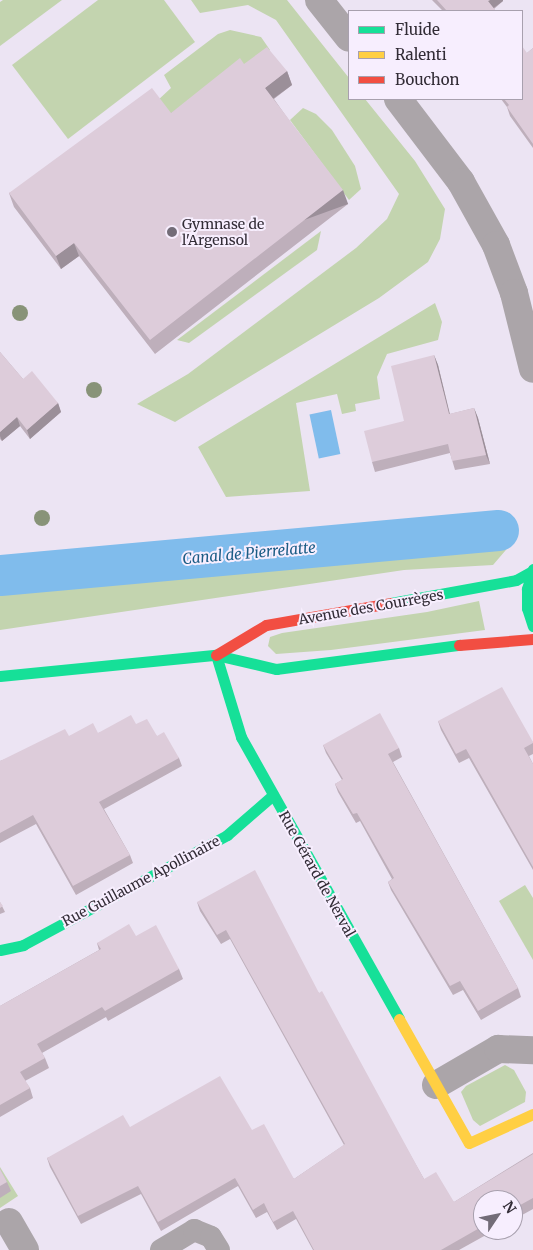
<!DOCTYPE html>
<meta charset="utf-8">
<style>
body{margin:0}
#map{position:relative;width:533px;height:1250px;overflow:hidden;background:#ece4f3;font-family:Merriweather,serif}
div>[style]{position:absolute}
.green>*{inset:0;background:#c3d4af}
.water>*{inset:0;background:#80bcec;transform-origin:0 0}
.canal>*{height:41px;margin:-20.5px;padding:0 20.5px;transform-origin:20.5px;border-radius:20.5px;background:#80bcec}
.lane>*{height:22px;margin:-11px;padding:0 11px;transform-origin:11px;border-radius:11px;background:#aba5a9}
.street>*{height:28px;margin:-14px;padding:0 14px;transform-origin:14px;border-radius:14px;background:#aba5a9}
.fast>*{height:11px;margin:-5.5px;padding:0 5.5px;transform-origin:5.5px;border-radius:5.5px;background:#16e098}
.slow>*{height:11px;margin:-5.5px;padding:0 5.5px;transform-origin:5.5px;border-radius:5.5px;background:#ffcf43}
.jam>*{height:11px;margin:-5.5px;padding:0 5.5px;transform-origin:5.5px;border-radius:5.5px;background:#f24e42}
.trees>*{width:16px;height:16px;margin:-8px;border-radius:50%;background:#889378}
.wall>*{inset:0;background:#beafbb}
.shaded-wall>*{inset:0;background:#9b8f99;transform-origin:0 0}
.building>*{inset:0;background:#ddccda}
.dots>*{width:14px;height:14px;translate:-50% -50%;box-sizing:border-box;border:2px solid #f7eefe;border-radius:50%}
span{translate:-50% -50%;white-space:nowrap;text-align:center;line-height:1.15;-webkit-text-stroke:4px #f7eefe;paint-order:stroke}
.poi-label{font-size:14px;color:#322c36}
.left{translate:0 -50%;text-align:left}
.street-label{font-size:14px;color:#322c36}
.water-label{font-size:15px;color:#1b5c85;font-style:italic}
.legend{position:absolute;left:348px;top:10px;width:175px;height:90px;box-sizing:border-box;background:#f7eefe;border:1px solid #a8a0ae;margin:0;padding:6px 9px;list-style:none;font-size:15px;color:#322c36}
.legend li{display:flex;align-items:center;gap:10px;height:25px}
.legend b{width:25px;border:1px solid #a8a0ae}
.north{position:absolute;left:473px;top:1190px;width:50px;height:50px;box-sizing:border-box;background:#f7eefe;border:1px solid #a8a0ae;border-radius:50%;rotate:56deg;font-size:14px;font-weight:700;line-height:20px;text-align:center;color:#322c36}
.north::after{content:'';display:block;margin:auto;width:18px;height:22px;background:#736c78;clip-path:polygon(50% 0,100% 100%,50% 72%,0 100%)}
</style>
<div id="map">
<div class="green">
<i style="clip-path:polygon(3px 0,62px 0,0 46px,0 2px)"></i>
<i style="clip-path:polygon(98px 0,164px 0,195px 42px,68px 139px,12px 65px)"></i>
<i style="clip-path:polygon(191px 0,287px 0,349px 78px,349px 99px,365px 99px,415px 161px,445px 209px,440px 239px,428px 262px,379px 298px,175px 422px,137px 404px,188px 374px,356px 248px,387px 219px,399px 194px,276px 20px,248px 5px,200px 13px)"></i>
<i style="clip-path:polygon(230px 30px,261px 37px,270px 50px,176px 127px,157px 101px,171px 88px,164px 75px,218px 34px)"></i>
<i style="clip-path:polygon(303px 108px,316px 114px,332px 130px,355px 166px,361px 189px,349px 200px,290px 120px)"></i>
<i style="clip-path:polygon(321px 231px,317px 250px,189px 343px,177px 340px)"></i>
<i style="clip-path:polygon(435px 303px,442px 322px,438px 340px,387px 354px,377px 377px,380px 399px,355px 404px,356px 411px,342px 414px,337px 394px,296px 403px,310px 491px,226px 497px,198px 447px)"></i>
<i style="clip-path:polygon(517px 537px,493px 565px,404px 570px,0 630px,0 582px)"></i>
<i style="clip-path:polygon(479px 601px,485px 630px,331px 650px,276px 654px,268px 646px,270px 637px,282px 633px,427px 612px)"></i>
<i style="clip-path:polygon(525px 885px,533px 898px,533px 960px,499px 901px)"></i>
<i style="clip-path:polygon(505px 1065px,514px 1070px,526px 1092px,525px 1102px,480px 1126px,473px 1120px,461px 1092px,466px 1086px)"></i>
<i style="clip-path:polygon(0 1167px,18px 1196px,0 1208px)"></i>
</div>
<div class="water">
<i style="left:331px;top:410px;width:45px;height:22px;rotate:78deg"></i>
</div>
<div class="canal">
<i style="left:0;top:575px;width:500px;rotate:-5.16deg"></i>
</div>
<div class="lane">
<i style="left:161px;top:1250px;width:39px;rotate:-31deg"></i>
<i style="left:194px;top:1230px;width:18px;rotate:22deg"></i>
<i style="left:211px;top:1237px;width:15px;rotate:58deg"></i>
</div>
<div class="street">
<i style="left:319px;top:0;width:48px;rotate:51.7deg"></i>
<i style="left:398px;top:99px;width:104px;rotate:52.8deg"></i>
<i style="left:461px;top:182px;width:72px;rotate:60.9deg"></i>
<i style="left:496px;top:245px;width:51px;rotate:69.4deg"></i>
<i style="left:514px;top:293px;width:78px;rotate:76deg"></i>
<i style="left:436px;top:1085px;width:72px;rotate:-30.1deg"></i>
<i style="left:498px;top:1049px;width:35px;rotate:2deg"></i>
<i style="left:9px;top:1222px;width:32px;rotate:60deg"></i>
</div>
<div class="fast">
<i style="left:533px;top:569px;width:21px;rotate:107deg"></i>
<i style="left:527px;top:589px;width:19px;rotate:90deg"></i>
<i style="left:527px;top:608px;width:19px;rotate:72deg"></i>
<i style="left:391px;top:603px;width:127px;rotate:-10.4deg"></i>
<i style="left:516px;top:580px;width:18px;rotate:-29deg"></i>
<i style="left:216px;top:655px;width:86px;rotate:73deg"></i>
<i style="left:241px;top:737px;width:323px;rotate:60.7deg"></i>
<i style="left:0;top:676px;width:217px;rotate:-5.6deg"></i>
<i style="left:216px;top:655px;width:62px;rotate:13.1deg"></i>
<i style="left:276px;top:669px;width:185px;rotate:-7.5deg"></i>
<i style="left:0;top:950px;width:24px;rotate:-12deg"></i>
<i style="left:23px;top:945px;width:232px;rotate:-28.3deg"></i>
<i style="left:227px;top:835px;width:61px;rotate:-41deg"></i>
</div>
<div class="slow">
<i style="left:399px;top:1019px;width:142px;rotate:60.6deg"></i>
<i style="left:469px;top:1143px;width:70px;rotate:-24.4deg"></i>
</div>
<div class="jam">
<i style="left:459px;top:645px;width:74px;rotate:-4.6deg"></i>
<i style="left:216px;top:655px;width:58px;rotate:-31deg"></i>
<i style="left:266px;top:625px;width:127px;rotate:-10deg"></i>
</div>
<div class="trees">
<i style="left:20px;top:313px"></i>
<i style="left:94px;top:390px"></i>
<i style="left:42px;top:518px"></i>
</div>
<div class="wall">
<i style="clip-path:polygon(432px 0,503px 0,503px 1px,494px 9px,496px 11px,443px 11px)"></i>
<i style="clip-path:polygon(533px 48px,533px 148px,510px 116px,507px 107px,501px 99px,522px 99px,527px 53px)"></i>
<i style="clip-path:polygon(244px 64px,287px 71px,292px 85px,274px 99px,348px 204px,155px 354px,79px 256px,61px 269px,14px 207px,9px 193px,171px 113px)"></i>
<i style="clip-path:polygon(0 352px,23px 379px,58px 403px,61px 412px,30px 439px,20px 426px,2px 441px,0 439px)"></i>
<i style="clip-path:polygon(434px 355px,438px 365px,450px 414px,474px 408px,478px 418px,490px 464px,455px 470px,450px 453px,375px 472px,372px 462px,404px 421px)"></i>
<i style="clip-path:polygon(438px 721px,533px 742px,533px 754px,529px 756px,533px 764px,533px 870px,469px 758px,459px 763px,441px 730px)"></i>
<i style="clip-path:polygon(136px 724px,157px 736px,179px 758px,182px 766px,104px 809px,130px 855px,133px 863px,76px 895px,36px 824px,0 843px,0 761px,69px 736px,98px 733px)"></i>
<i style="clip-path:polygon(323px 745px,399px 748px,402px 757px,393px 762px,518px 988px,521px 997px,481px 1020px,463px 990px,453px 995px,391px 890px,388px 882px,392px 879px,360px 821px,356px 823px,338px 792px,335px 784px,342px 780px,326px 753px)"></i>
<i style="clip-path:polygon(0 902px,5px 912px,0 914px)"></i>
<i style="clip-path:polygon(197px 902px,319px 993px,424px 1179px,454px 1202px,533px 1153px,533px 1209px,513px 1220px,513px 1200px,483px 1200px,483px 1230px,495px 1230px,459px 1250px,313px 1250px,296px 1219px,277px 1230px,267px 1212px,256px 1218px,238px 1186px,161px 1231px,141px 1194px,81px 1224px,50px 1167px,47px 1158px,130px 1127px,252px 1130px,294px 1179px,344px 1145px,230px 939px,221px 944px,200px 911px)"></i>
<i style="clip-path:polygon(136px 936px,179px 969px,183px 979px,108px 1021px,106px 1017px,42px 1053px,45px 1058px,49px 1068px,25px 1081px,30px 1088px,33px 1098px,0 1117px,0 1006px,99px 950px,97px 943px)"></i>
<i style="clip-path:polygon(0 1169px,7px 1182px,11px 1191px,0 1198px)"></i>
</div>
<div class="shaded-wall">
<i style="clip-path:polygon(490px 0,503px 0,503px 1px,491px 10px,488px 1px)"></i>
<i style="clip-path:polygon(287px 71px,292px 85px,270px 101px,265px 88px)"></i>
<i style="left:343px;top:190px;width:15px;height:244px;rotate:70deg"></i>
<i style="clip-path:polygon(74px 243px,79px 256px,61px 269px,56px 256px)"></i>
<i style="clip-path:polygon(434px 355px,438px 365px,452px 424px,449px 414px)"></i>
<i style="clip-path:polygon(58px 403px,61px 412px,30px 439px,27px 430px)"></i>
<i style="clip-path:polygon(474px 408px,478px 418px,490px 464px,486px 455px)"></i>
<i style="clip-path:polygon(17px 417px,20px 426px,2px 441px,0 436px,0 432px)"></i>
</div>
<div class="building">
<i style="clip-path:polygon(437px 0,490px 0,488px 1px,496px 11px,447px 11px)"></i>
<i style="clip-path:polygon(522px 46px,527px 53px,533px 48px,533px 144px,507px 107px,509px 105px,504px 99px,522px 99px)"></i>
<i style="clip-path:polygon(267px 47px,287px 71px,265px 88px,343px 190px,150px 340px,74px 243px,56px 256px,9px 193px,152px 88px,171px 113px,240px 58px,244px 64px)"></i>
<i style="clip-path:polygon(0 352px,23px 379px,32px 371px,58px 403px,27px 430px,17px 417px,0 432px)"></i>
<i style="clip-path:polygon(434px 355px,449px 414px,474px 408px,486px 455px,452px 461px,448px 444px,372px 462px,364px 431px,404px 421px,391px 366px)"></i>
<i style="clip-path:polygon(502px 687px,533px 742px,533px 743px,524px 748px,533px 764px,533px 867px,466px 749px,456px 754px,438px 721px)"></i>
<i style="clip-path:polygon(380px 713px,399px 748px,388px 754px,518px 988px,478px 1011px,460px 981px,450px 986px,388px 882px,394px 878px,357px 813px,353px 814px,335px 784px,343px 779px,323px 745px)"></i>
<i style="clip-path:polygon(131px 715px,136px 724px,147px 719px,157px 736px,164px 732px,179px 758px,99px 802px,130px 855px,73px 886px,33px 815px,0 833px,0 761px,65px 729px,69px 736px,93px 723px,98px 733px)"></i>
<i style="clip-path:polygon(255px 870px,319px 993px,322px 991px,424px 1179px,436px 1172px,454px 1202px,533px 1154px,533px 1198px,513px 1209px,513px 1200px,483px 1200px,483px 1226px,441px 1250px,314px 1250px,293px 1211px,273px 1222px,264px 1203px,253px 1210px,235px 1178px,158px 1222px,138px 1186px,78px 1216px,47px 1158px,123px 1115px,130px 1127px,220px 1076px,252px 1130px,264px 1124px,294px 1179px,345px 1144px,226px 930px,217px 935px,197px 902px)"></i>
<i style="clip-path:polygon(0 902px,3px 906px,0 908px)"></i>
<i style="clip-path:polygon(129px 924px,136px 936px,156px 925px,179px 969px,105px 1011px,102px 1007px,37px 1044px,45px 1058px,20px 1072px,30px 1088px,0 1105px,0 1006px,101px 949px,97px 943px)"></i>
<i style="clip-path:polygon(0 1169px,7px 1182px,0 1186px)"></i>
</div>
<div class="dots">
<i style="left:172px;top:232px;background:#736c78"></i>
</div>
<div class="poi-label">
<span class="left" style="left:182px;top:232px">Gymnase de<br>l'Argensol</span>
</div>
<div class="street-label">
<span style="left:371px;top:607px;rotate:-10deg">Avenue des Courrèges</span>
<span style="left:317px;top:874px;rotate:61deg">Rue Gérard de Nerval</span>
<span style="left:141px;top:881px;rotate:-28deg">Rue Guillaume Apollinaire</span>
</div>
<div class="water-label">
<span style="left:249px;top:553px;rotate:-5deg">Canal de Pierrelatte</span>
</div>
<ul class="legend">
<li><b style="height:6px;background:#16e098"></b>Fluide</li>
<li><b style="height:6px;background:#ffcf43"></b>Ralenti</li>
<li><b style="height:6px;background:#f24e42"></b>Bouchon</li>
</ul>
<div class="north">N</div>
</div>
